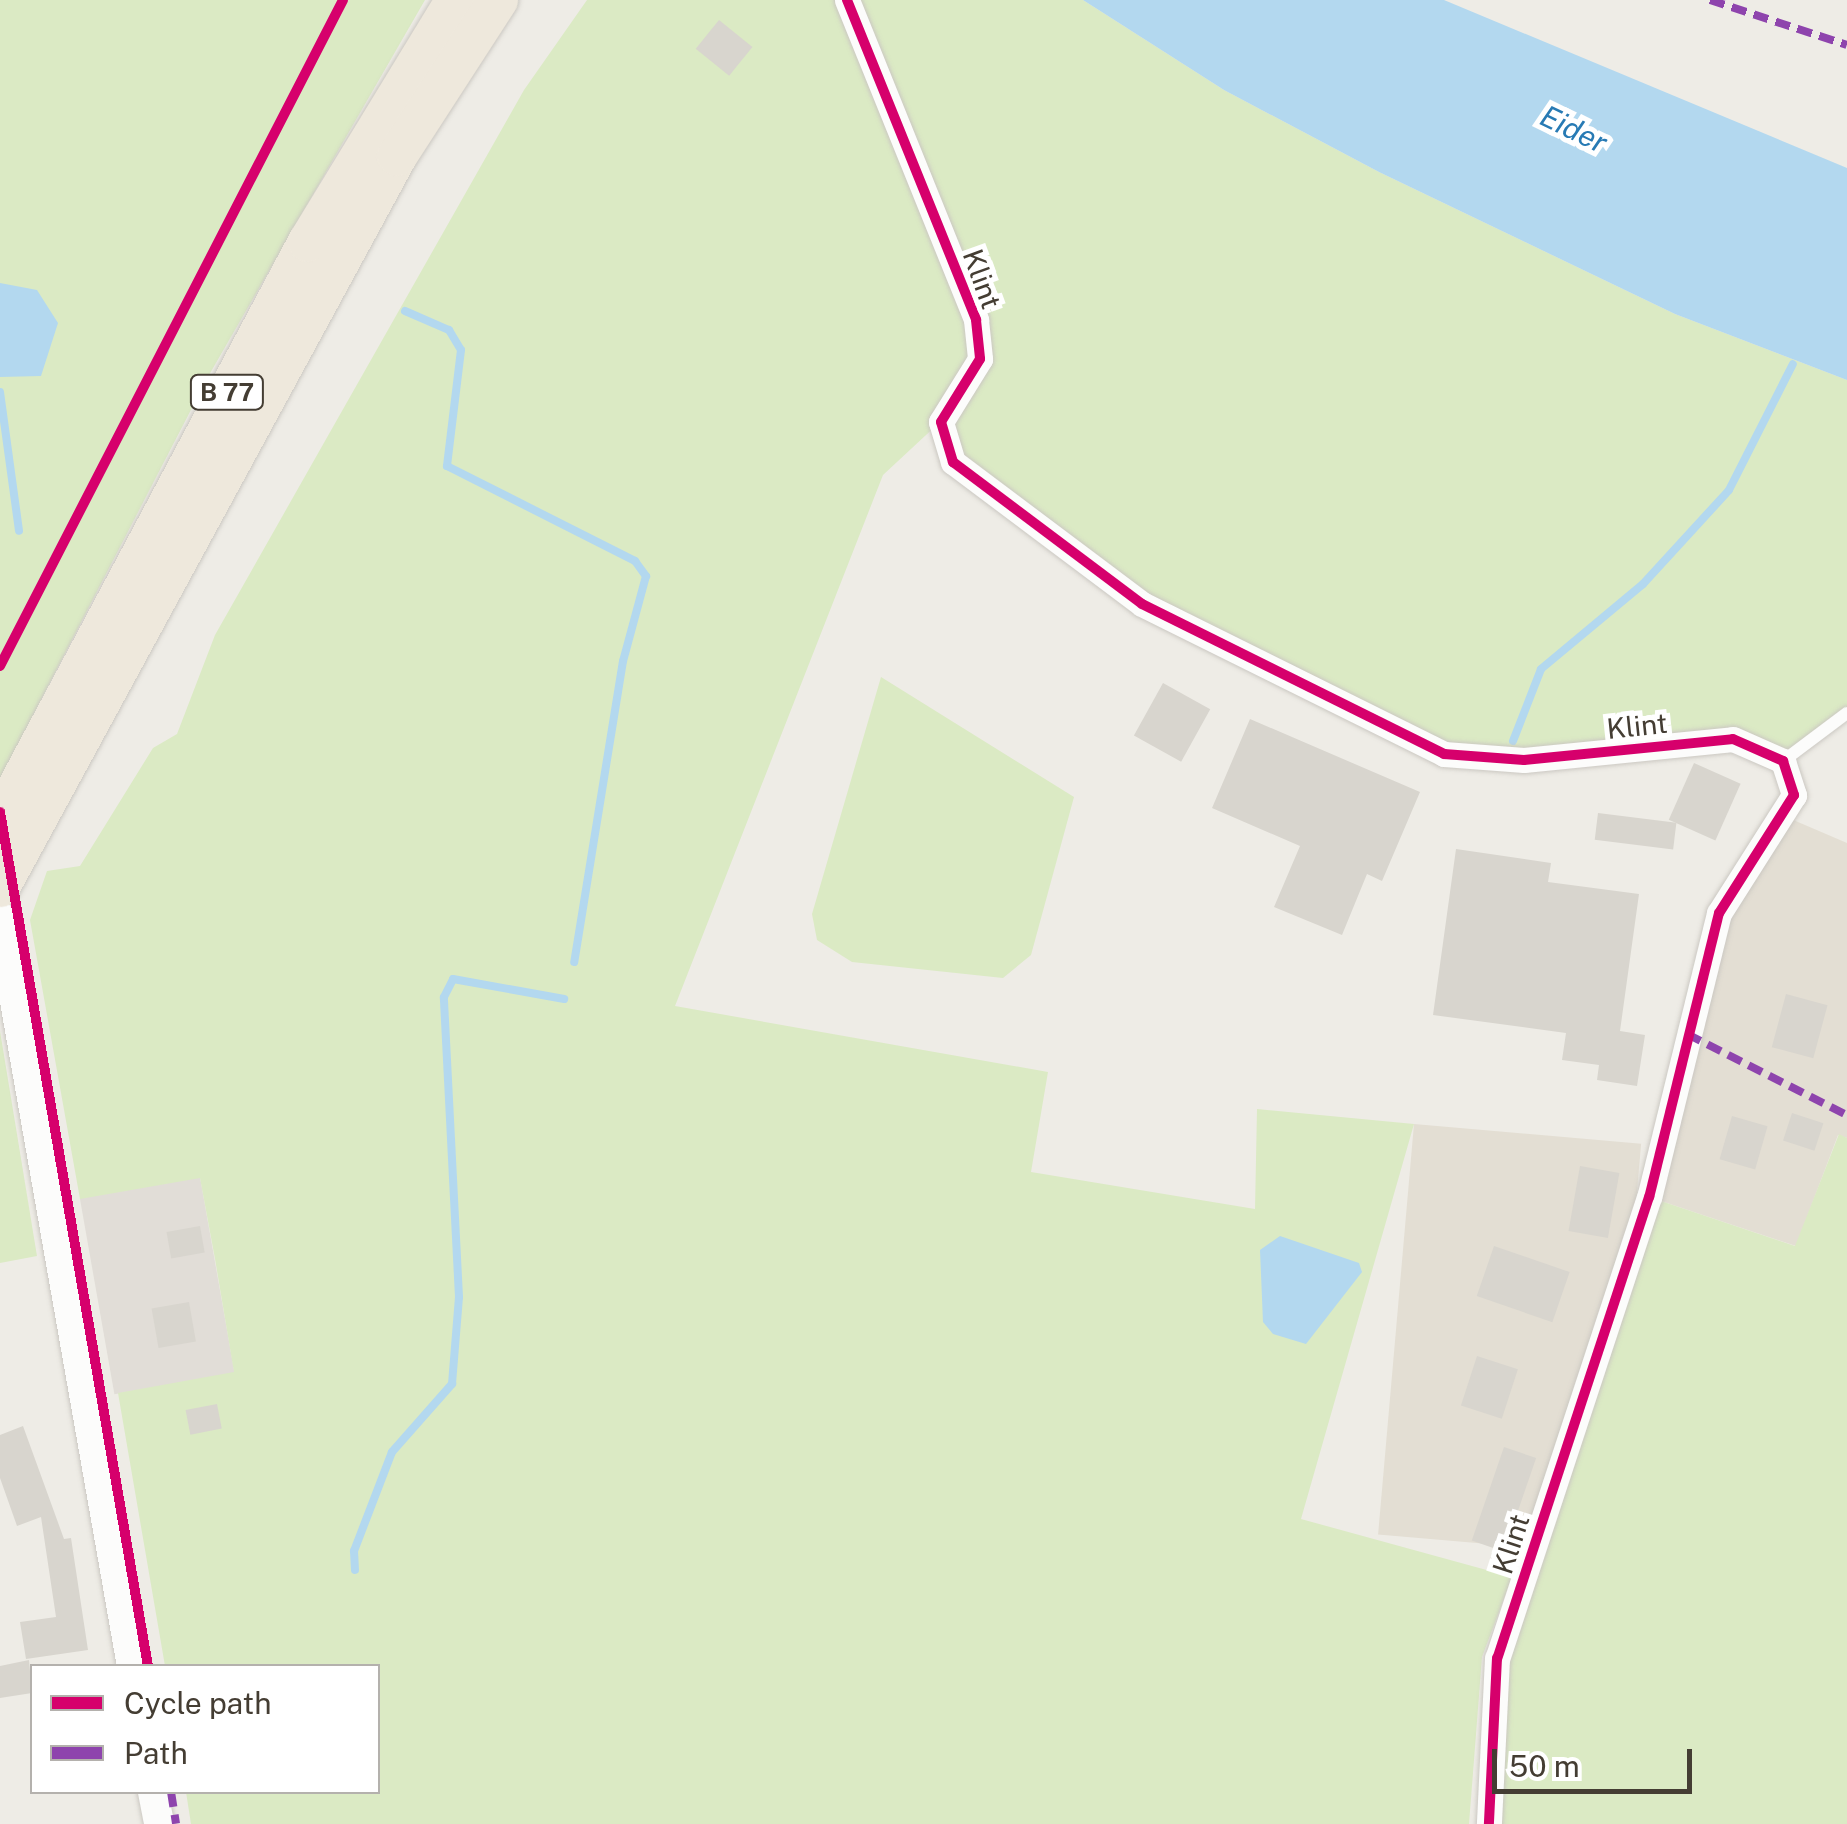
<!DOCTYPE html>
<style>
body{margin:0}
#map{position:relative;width:1847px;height:1824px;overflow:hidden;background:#eeece6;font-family:"Public Sans",sans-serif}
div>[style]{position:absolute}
.residential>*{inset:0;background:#e3ded3;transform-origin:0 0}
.industrial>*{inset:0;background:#e1ddd7;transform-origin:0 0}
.green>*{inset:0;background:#dbeac4}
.water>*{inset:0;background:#b3d8ef}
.stream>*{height:8px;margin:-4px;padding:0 4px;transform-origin:4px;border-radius:4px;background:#b3d8ef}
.building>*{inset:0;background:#d8d5ce;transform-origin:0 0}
.roads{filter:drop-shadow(0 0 2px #cbc8c2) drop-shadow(0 0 2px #cbc8c2)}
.service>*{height:12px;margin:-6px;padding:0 6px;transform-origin:6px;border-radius:6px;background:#fcfcfb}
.minor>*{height:25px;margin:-12.5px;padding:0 12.5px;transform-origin:12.5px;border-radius:12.5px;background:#fcfcfb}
.tertiary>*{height:30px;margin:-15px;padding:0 15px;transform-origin:15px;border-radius:15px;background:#fcfcfb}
.trunk>*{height:40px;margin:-20px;padding:0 20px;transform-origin:20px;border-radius:20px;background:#eee8dc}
.quiet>*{height:8px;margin-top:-4px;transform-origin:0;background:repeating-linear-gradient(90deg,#8e44ad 0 15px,transparent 0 23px)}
.cycleway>*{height:10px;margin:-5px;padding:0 5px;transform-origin:5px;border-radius:5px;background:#d6006c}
span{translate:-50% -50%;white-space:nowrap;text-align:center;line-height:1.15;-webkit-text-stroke:10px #fff;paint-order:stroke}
.shield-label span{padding:2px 8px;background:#fff;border:2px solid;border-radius:8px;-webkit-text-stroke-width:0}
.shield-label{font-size:25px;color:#443d33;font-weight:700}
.street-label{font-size:28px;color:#443d33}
.water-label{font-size:30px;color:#277ab4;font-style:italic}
.legend{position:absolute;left:30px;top:1664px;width:350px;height:130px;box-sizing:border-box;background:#fff;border:2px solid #b4b1ad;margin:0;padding:12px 18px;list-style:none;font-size:30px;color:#443d33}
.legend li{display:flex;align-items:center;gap:20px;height:50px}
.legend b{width:50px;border:2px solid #b4b1ad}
.scale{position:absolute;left:1492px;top:1749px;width:200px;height:45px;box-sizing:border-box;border:5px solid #443d33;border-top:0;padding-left:12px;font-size:30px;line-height:35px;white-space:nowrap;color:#443d33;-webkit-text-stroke:8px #fff;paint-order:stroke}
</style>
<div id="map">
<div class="residential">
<i style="clip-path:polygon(1784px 816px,1847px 843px,1847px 1138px,1838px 1135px,1796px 1246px,1649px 1197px,1719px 913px)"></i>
<i style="left:1414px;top:1124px;width:228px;height:412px;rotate:5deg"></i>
</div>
<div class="industrial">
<i style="left:200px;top:1177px;width:199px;height:122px;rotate:80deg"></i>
</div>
<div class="green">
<i style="clip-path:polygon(0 0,425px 0,209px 375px,0 779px)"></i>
<i style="clip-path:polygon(587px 0,1083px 0,1224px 90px,1379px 172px,1675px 314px,1847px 380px,1847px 713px,1783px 761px,1763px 748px,1444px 754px,1142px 604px,953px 462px,940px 422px,883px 475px,675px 1006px,1048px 1072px,1031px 1172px,1255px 1209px,1257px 1109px,1414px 1124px,1301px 1519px,1512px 1577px,1482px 1657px,1469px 1824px,191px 1824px,186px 1792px,378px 1792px,378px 1666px,165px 1666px,118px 1393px,234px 1372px,215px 1259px,200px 1178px,80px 1199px,30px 920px,47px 871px,80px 866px,153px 748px,177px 734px,215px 635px,524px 90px)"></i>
<i style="clip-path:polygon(881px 677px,1074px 797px,1031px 955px,1003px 978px,852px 962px,817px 940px,812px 914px)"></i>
<i style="clip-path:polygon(0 1031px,37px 1256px,0 1263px)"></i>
<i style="clip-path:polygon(1839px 1134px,1847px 1138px,1847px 1824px,1489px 1824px,1497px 1658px,1649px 1197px,1795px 1246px)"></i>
</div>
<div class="water">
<i style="clip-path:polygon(1083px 0,1444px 0,1847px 168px,1847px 380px,1675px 314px,1379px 172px,1224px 90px)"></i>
<i style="clip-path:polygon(0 283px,37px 290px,58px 323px,41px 376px,0 377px)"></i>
<i style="clip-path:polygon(1280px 1236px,1359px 1263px,1362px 1272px,1306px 1344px,1273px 1334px,1263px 1322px,1260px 1250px)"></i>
</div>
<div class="stream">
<i style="left:405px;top:311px;width:48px;rotate:23.4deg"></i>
<i style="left:449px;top:330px;width:23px;rotate:59deg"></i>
<i style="left:461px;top:350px;width:117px;rotate:96.9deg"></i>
<i style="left:447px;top:466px;width:211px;rotate:26.8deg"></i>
<i style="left:635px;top:561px;width:19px;rotate:54deg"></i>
<i style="left:646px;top:576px;width:88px;rotate:105.1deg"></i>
<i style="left:623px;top:661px;width:305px;rotate:99.2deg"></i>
<i style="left:0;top:392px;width:140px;rotate:82.2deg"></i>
<i style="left:1513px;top:741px;width:77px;rotate:-68.7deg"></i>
<i style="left:1541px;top:669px;width:133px;rotate:-39.8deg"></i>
<i style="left:1643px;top:584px;width:127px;rotate:-47.5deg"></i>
<i style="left:1729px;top:490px;width:141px;rotate:-63.1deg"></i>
<i style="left:355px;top:1570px;width:19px;rotate:-93deg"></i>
<i style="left:354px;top:1551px;width:106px;rotate:-69deg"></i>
<i style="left:392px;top:1452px;width:91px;rotate:-48.6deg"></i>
<i style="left:452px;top:1384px;width:87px;rotate:-85.4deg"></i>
<i style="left:459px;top:1297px;width:300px;rotate:-92.9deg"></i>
<i style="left:444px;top:997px;width:20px;rotate:-63deg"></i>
<i style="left:453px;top:979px;width:113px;rotate:10.2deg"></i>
</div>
<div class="building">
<i style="left:719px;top:20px;width:43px;height:37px;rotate:39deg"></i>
<i style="left:1163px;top:683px;width:54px;height:60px;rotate:29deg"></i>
<i style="clip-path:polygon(1250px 719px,1420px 792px,1382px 881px,1367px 874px,1342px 935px,1274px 907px,1300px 846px,1212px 808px)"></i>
<i style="left:1694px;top:763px;width:51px;height:62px;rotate:24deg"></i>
<i style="left:1598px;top:813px;width:79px;height:27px;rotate:7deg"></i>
<i style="clip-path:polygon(1456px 849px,1551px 863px,1548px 882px,1639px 894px,1620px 1031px,1645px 1035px,1637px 1086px,1597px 1080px,1599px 1065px,1562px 1060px,1566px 1033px,1433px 1015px)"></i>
<i style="left:1786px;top:994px;width:43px;height:55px;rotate:15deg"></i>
<i style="left:1792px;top:1113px;width:33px;height:29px;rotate:18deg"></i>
<i style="left:1732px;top:1116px;width:37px;height:45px;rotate:16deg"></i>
<i style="left:1580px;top:1166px;width:40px;height:66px;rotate:10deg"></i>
<i style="left:200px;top:1226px;width:27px;height:34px;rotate:80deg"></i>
<i style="left:1494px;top:1246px;width:80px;height:53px;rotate:19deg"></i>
<i style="left:189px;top:1302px;width:40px;height:38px;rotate:80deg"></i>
<i style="left:1477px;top:1356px;width:43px;height:52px;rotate:18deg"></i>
<i style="left:217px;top:1404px;width:25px;height:32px;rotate:79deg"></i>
<i style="clip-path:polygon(23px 1426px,64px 1539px,71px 1538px,88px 1650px,26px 1659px,20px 1622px,56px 1617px,41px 1517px,17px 1526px,0 1478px,0 1435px)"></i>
<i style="left:1504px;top:1447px;width:34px;height:99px;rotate:19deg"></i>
<i style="clip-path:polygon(29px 1660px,32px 1693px,0 1698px,0 1666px)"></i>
</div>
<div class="roads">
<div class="service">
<i style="left:1783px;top:761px;width:80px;rotate:-36.9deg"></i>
</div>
<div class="minor">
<i style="left:847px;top:0;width:345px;rotate:68deg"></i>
<i style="left:976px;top:320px;width:39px;rotate:84deg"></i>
<i style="left:980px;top:359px;width:74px;rotate:121.8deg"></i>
<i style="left:941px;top:422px;width:42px;rotate:73.3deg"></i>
<i style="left:953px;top:462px;width:236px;rotate:36.9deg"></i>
<i style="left:1142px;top:604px;width:337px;rotate:26.4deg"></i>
<i style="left:1444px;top:754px;width:80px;rotate:4.3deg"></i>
<i style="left:1524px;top:760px;width:210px;rotate:-5.7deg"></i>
<i style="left:1733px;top:739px;width:55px;rotate:23.7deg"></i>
<i style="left:1783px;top:761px;width:36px;rotate:72deg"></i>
<i style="left:1794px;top:795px;width:140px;rotate:122.4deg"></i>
<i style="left:1719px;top:913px;width:292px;rotate:103.8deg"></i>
<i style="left:1649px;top:1197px;width:485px;rotate:108.2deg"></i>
<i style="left:1497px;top:1658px;width:166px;rotate:92.8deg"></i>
</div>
<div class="tertiary">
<i style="left:0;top:916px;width:762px;rotate:80.02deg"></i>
<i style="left:153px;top:1792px;width:33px;rotate:79deg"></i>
</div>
<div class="trunk">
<i style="left:0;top:820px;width:655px;rotate:-61.95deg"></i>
<i style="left:308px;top:242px;width:284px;rotate:-58.6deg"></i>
<i style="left:0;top:887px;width:832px;rotate:-61.49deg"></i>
<i style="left:397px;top:156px;width:186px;rotate:-57.1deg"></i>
</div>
</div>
<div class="quiet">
<i style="left:1710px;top:0;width:144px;rotate:18.2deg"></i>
<i style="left:1687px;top:1034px;width:179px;rotate:26.9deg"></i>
<i style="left:171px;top:1792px;width:32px;rotate:81deg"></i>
</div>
<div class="cycleway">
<i style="left:847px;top:0;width:345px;rotate:68deg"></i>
<i style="left:976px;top:320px;width:39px;rotate:84deg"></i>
<i style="left:980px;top:359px;width:74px;rotate:121.8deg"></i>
<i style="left:941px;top:422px;width:42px;rotate:73.3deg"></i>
<i style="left:953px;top:462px;width:236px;rotate:36.9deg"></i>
<i style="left:1142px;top:604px;width:337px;rotate:26.4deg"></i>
<i style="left:1444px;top:754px;width:80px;rotate:4.3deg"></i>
<i style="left:1524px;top:760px;width:210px;rotate:-5.7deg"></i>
<i style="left:1733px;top:739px;width:55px;rotate:23.7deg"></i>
<i style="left:1783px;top:761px;width:36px;rotate:72deg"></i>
<i style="left:1794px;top:795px;width:140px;rotate:122.4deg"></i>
<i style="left:1719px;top:913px;width:292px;rotate:103.8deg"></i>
<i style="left:1649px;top:1197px;width:485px;rotate:108.2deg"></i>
<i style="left:1497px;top:1658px;width:166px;rotate:92.8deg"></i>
<i style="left:0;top:666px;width:749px;rotate:-62.75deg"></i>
<i style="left:0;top:812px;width:867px;rotate:80.17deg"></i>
</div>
<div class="shield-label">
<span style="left:227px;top:392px">B 77</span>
</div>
<div class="street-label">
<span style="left:982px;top:279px;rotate:70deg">Klint</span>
<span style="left:1637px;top:726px;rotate:-6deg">Klint</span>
<span style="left:1511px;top:1544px;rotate:-72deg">Klint</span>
</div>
<div class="water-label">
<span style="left:1574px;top:129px;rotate:26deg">Eider</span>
</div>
<ul class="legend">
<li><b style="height:12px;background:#d6006c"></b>Cycle path</li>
<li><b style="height:12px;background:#8e44ad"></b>Path</li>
</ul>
<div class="scale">50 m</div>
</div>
